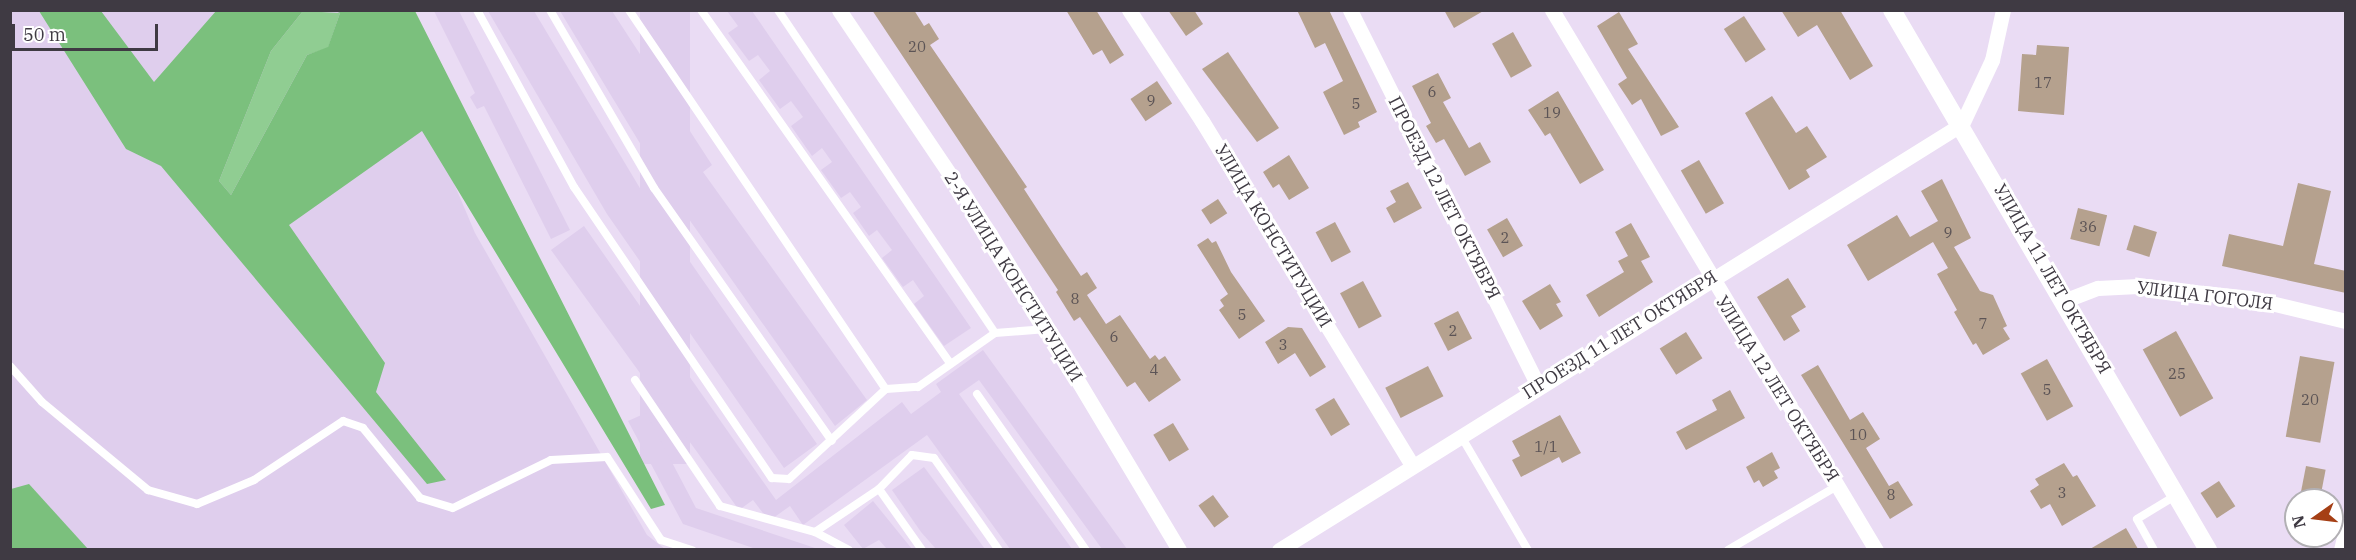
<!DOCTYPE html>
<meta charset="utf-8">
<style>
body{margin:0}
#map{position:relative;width:2356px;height:560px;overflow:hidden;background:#eadcf4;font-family:"IBM Plex Serif",serif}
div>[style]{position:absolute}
.built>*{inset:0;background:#dfceed;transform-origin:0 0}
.green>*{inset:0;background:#90cd92}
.forest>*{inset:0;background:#7bc07d}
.building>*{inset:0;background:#b5a18e;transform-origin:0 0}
.service>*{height:8px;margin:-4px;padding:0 4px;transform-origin:4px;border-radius:4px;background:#fff}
.minor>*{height:15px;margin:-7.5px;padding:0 7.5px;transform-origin:7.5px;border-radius:7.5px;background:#fff}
.tertiary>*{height:18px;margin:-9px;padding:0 9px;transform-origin:9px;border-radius:9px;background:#fff}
span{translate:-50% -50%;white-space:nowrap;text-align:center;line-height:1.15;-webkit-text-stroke:6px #fff;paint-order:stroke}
.number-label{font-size:15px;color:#5c5456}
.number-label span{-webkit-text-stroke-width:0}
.street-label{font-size:18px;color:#3f3a43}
.frame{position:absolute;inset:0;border:12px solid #3f3a43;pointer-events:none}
.north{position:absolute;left:2284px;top:488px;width:60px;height:60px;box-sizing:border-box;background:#fff;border:2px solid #b2b0b4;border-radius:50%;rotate:256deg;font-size:16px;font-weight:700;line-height:24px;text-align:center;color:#3f3a43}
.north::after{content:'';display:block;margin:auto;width:21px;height:27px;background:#a53f15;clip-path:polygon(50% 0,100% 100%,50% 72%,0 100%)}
.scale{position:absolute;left:12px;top:24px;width:146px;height:27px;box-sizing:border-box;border:3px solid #3f3a43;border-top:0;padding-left:8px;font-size:18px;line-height:21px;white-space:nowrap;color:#3f3a43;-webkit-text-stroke:4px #fff;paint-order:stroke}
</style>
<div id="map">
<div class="built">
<i style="clip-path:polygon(10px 11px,381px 11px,475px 233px,647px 535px,665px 549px,11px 549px)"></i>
<i style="clip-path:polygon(434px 11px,459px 11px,570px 230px,551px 239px,484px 106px,477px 109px,470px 97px,475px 93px)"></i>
<i style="clip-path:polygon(488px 11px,534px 11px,647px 200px,817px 444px,784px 468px,607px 214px)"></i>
<i style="clip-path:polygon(560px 11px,612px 11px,712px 165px,703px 172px,867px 400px,835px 426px,667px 188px)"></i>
<i style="left:640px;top:11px;width:50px;height:453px"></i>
<i style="clip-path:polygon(727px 11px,752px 11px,971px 328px,944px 346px,914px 304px,924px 296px,913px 280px,903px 287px,882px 258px,892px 250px,877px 230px,869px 236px,853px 213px,861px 207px,850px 192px,841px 198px,821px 170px,832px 162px,822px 148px,812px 156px,791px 126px,803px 117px,791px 101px,780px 109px,759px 80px,770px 71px,758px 55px,749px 61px,728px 33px,738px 26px)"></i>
<i style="clip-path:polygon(584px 226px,776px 500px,902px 402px,911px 414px,941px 392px,936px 384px,983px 350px,1127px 549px,1102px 549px,979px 380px,959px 394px,1072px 549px,1010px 549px,927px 435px,803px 525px,790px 506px,769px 521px,753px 500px,739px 510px,551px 250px)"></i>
<i style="clip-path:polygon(646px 413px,696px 508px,818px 549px,756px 549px,683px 524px,628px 421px)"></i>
<i style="clip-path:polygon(924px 467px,985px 549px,936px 549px,921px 532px,892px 490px)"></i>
<i style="clip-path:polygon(873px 501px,912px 549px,887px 549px,879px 540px,863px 549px,844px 525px)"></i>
</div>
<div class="green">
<i style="clip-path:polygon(303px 11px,340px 13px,328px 48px,307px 55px,231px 195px,219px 181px,271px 51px)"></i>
</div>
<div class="forest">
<i style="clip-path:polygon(39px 11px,101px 11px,154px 82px,216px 11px,303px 11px,271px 51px,219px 181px,231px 195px,307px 55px,328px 47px,340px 13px,335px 11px,415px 11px,665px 505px,651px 509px,422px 131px,289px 225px,385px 363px,376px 392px,446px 480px,427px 484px,161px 166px,126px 149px)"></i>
<i style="clip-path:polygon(29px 484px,88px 549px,11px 549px,11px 489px)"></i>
</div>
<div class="building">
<i style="clip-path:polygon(872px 10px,914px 10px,924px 26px,929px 23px,939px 39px,930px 45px,1027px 187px,1024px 189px,1061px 246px,1081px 276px,1087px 272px,1097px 288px,1087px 295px,1106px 324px,1120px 315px,1150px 359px,1155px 355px,1159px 360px,1165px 356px,1181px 380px,1149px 402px,1135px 382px,1127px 387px,1080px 317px,1074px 321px,1056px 292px,1058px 290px)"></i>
<i style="clip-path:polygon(1066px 10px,1096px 10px,1124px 55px,1110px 64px,1102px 50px,1093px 55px)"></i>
<i style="clip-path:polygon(1168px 10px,1194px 10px,1203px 24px,1186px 36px)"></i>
<i style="clip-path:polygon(1297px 10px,1329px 10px,1377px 112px,1358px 122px,1360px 127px,1344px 135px,1323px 92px,1343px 81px,1325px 43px,1315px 48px)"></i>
<i style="clip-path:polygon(1444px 10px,1485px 10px,1454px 28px)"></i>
<i style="clip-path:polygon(1781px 10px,1840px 10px,1873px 66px,1850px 80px,1817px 25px,1798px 37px)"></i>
<i style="clip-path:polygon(1619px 12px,1638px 44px,1628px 49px,1679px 127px,1661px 136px,1641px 99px,1632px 105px,1618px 84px,1627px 78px,1597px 26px)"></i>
<i style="left:1744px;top:16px;width:40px;height:24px;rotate:57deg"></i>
<i style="left:1513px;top:32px;width:39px;height:24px;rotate:61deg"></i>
<i style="clip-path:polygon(2037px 45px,2069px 47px,2064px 115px,2018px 111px,2022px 54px,2036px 55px)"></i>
<i style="clip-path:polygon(1228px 52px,1279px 128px,1257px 142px,1202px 69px)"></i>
<i style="clip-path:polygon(1438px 73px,1451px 98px,1443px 102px,1469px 148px,1480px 142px,1491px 162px,1465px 176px,1444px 139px,1436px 143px,1426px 126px,1431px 123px,1412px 86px)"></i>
<i style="left:1157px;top:81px;width:27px;height:32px;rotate:56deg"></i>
<i style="clip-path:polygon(1558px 91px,1604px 170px,1580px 184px,1550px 133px,1545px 136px,1528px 110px)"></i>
<i style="clip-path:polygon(1772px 96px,1796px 133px,1807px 126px,1827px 157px,1806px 170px,1810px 177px,1789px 190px,1745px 113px)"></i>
<i style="clip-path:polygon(1289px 155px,1309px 188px,1289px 200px,1279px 184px,1273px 188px,1263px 172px)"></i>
<i style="left:1699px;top:160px;width:50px;height:21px;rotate:60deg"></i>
<i style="clip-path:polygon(1942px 179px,1971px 238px,1954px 247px,1980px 291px,1993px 295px,2007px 326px,2003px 328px,2010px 339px,1983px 355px,1976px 343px,1973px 345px,1954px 312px,1957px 310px,1937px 274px,1948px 268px,1933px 242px,1868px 281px,1847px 245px,1897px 215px,1910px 237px,1938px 221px,1921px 191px)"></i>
<i style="clip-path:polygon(1408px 182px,1422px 208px,1394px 223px,1386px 208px,1396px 202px,1390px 191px)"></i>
<i style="clip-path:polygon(2298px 183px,2331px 191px,2314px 264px,2346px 271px,2346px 293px,2222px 266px,2229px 234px,2283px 246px)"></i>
<i style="left:1218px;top:199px;width:17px;height:20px;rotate:57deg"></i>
<i style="left:2078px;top:208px;width:30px;height:32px;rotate:14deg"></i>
<i style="left:1507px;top:218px;width:32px;height:23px;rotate:60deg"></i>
<i style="left:1335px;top:222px;width:34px;height:22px;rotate:62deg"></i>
<i style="clip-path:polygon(1631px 223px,1650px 257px,1641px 261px,1653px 282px,1599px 317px,1586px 295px,1624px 272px,1618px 261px,1628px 256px,1615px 232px)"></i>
<i style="left:2134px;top:225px;width:24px;height:26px;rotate:17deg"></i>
<i style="clip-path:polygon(1208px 238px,1212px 243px,1216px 241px,1231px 272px,1265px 321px,1239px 339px,1219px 310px,1224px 306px,1220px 300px,1228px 294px,1197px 245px)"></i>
<i style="clip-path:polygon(1788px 278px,1806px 307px,1791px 316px,1800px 331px,1784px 341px,1757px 297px)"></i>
<i style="left:1363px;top:281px;width:40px;height:26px;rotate:62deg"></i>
<i style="clip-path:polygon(1550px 284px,1561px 302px,1556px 304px,1563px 316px,1540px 330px,1522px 301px)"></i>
<i style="left:1458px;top:311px;width:31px;height:27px;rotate:63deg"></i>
<i style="clip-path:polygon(1288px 327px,1302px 328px,1326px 367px,1310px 377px,1295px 353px,1278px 364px,1265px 342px)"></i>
<i style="left:2176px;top:331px;width:77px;height:38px;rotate:61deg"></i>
<i style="left:1686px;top:332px;width:31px;height:31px;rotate:58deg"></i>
<i style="left:2300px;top:356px;width:35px;height:82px;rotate:10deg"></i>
<i style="left:2047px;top:359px;width:54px;height:30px;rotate:61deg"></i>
<i style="clip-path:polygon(1818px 365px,1850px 420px,1863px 412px,1880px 439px,1866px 448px,1889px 486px,1898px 481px,1913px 505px,1890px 519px,1801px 375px)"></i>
<i style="left:1428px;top:366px;width:34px;height:48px;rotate:63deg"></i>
<i style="clip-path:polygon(1730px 390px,1745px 418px,1686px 450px,1676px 432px,1717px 410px,1712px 400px)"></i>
<i style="left:1334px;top:398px;width:31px;height:22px;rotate:59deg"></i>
<i style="clip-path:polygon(1560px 415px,1581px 453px,1562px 463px,1559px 457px,1521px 477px,1512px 460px,1520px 456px,1512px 441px)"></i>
<i style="left:1173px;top:423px;width:31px;height:23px;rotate:59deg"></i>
<i style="clip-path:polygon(1772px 452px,1780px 468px,1774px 471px,1778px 478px,1763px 487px,1759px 480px,1754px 483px,1746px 467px)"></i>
<i style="clip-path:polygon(2064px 463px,2073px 477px,2077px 475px,2096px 506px,2062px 526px,2050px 504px,2041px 509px,2030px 491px,2039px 485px,2035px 479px)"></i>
<i style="left:2306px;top:466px;width:20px;height:35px;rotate:11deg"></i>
<i style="left:2219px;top:481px;width:30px;height:22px;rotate:57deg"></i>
<i style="left:1213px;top:495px;width:27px;height:18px;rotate:54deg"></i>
<i style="clip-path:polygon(2126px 528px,2138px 549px,2090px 549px)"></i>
</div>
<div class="service">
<i style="left:477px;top:10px;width:202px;rotate:61.3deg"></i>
<i style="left:574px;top:187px;width:352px;rotate:55.8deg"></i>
<i style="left:772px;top:478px;width:17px;rotate:3deg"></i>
<i style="left:789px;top:479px;width:132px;rotate:-42.9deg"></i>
<i style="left:886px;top:389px;width:32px;rotate:-4deg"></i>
<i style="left:918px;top:387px;width:94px;rotate:-35deg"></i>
<i style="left:995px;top:333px;width:52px;rotate:-4.4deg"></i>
<i style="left:550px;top:10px;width:206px;rotate:59.7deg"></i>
<i style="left:654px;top:188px;width:309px;rotate:54.9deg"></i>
<i style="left:629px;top:10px;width:458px;rotate:55.9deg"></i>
<i style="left:701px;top:10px;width:433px;rotate:54.8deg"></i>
<i style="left:778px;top:10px;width:389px;rotate:56.1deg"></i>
<i style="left:10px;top:366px;width:48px;rotate:48.4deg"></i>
<i style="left:42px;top:402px;width:138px;rotate:39.7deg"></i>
<i style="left:148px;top:490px;width:51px;rotate:15.9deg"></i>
<i style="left:197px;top:504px;width:62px;rotate:-22.8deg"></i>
<i style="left:254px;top:480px;width:107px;rotate:-33.5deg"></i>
<i style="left:343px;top:421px;width:21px;rotate:19deg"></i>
<i style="left:363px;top:428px;width:90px;rotate:50.8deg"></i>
<i style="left:420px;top:498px;width:34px;rotate:17deg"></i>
<i style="left:453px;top:508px;width:109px;rotate:-26.1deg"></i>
<i style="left:551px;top:460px;width:56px;rotate:-3.1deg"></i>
<i style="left:607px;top:457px;width:99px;rotate:57deg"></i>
<i style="left:661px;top:540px;width:33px;rotate:18deg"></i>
<i style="left:635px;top:380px;width:152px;rotate:56deg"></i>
<i style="left:720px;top:506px;width:98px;rotate:15.3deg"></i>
<i style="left:815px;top:532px;width:38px;rotate:28deg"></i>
<i style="left:977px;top:394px;width:190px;rotate:55.1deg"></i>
<i style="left:1461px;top:436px;width:132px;rotate:59.6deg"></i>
<i style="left:879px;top:489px;width:75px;rotate:54.8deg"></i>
<i style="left:815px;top:532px;width:77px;rotate:-33.9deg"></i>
<i style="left:879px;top:489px;width:47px;rotate:-45.9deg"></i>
<i style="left:912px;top:455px;width:22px;rotate:8deg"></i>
<i style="left:934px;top:458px;width:113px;rotate:54.8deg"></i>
<i style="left:1728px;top:550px;width:126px;rotate:-30.4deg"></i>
<i style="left:2154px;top:550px;width:35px;rotate:-119deg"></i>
<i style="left:2137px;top:519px;width:44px;rotate:-31.2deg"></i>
</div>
<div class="minor">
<i style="left:839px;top:10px;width:270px;rotate:56deg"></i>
<i style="left:990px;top:234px;width:368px;rotate:59.1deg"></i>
<i style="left:1129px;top:10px;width:133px;rotate:56.7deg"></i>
<i style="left:1202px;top:121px;width:403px;rotate:58.6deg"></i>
<i style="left:1350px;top:10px;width:419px;rotate:63.4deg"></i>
<i style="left:1552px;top:10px;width:630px;rotate:59.04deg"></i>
<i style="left:2066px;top:300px;width:34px;rotate:-21deg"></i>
<i style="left:2098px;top:288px;width:40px;rotate:-2.9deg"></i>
<i style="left:2138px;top:286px;width:113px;rotate:6.1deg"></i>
<i style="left:2250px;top:298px;width:99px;rotate:13.5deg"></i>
<i style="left:1279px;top:550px;width:805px;rotate:-31.95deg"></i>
<i style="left:1962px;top:124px;width:71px;rotate:-64.9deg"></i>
<i style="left:1992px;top:60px;width:51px;rotate:-77.6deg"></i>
<i style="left:2341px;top:550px;width:23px;rotate:-77deg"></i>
</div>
<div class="tertiary">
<i style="left:1892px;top:10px;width:626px;rotate:59.66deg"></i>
</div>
<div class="number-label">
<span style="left:917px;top:47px">20</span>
<span style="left:2043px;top:83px">17</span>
<span style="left:1432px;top:92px">6</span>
<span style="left:1151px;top:101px">9</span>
<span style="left:1356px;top:104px">5</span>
<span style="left:1552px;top:113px">19</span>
<span style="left:2088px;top:227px">36</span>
<span style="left:1948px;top:233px">9</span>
<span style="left:1505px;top:238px">2</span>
<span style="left:1075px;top:299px">8</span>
<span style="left:1242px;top:315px">5</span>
<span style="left:1983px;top:324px">7</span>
<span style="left:1453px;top:331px">2</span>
<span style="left:1114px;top:337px">6</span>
<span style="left:1283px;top:345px">3</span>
<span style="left:1154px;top:370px">4</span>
<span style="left:2177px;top:374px">25</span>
<span style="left:2047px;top:390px">5</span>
<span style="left:2310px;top:400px">20</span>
<span style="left:1858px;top:435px">10</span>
<span style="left:1546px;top:447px">1/1</span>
<span style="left:2062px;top:493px">3</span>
<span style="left:1891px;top:495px">8</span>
</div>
<div class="street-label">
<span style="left:1444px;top:198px;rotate:63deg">ПРОЕЗД 12 ЛЕТ ОКТЯБРЯ</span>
<span style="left:1273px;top:236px;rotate:59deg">УЛИЦА КОНСТИТУЦИИ</span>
<span style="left:1013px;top:277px;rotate:58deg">2-Я УЛИЦА КОНСТИТУЦИИ</span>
<span style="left:2052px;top:279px;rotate:60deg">УЛИЦА 11 ЛЕТ ОКТЯБРЯ</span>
<span style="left:2205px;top:296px;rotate:7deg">УЛИЦА ГОГОЛЯ</span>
<span style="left:1620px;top:335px;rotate:-32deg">ПРОЕЗД 11 ЛЕТ ОКТЯБРЯ</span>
<span style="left:1777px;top:389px;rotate:58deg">УЛИЦА 12 ЛЕТ ОКТЯБРЯ</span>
</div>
<div class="frame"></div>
<div class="north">N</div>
<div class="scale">50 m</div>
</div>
